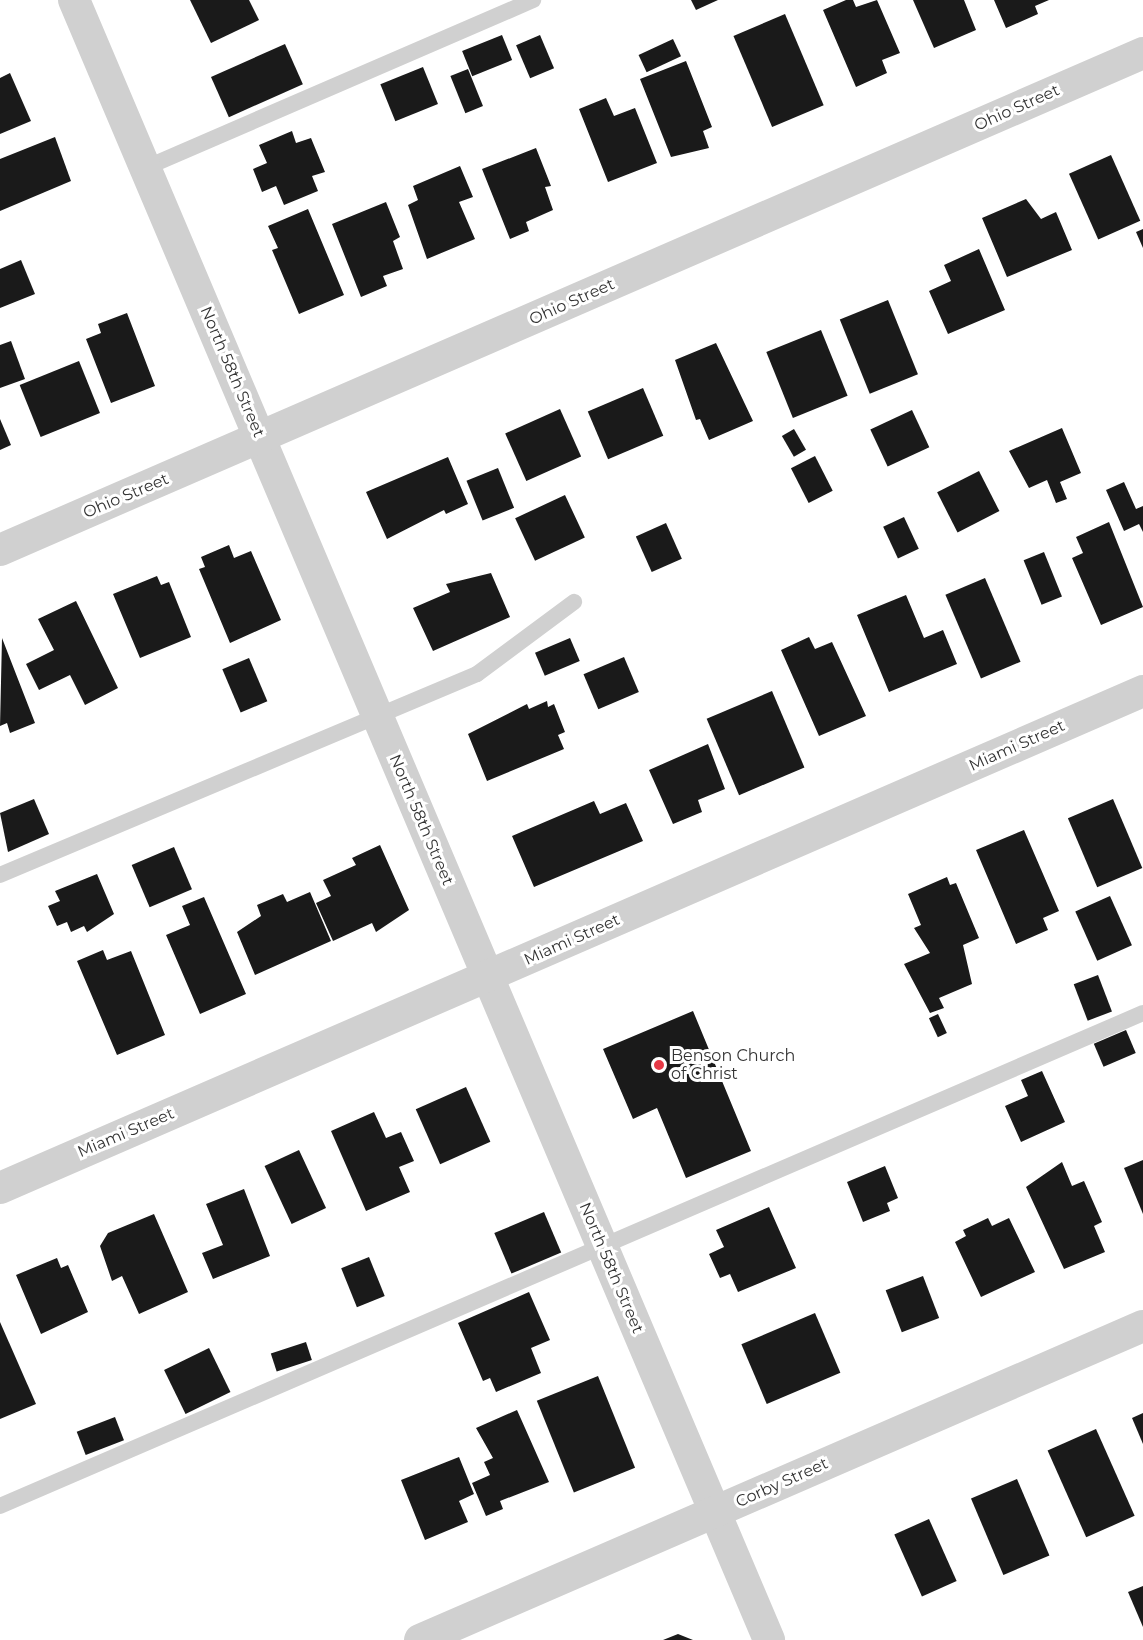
<!DOCTYPE html>
<style>
body{margin:0}
#map{position:relative;width:1143px;height:1640px;overflow:hidden;background:#fff;font-family:Montserrat,sans-serif}
div>[style]{position:absolute}
.building>*{inset:0;background:#1a1a1a;transform-origin:0 0}
.lane>*{height:16px;margin:-8px;padding:0 8px;transform-origin:8px;border-radius:8px;background:#d0d0d0}
.street>*{height:32px;margin:-16px;padding:0 16px;transform-origin:16px;border-radius:16px;background:#d0d0d0}
.dots>*{width:16px;height:16px;translate:-50% -50%;box-sizing:border-box;border:3px solid #fff;border-radius:50%}
span{translate:-50% -50%;white-space:nowrap;text-align:center;line-height:1.15;-webkit-text-stroke:6px #fff;paint-order:stroke}
.street-label{font-size:16px;color:#333}
.poi-label{font-size:16px;color:#333}
.left{translate:0 -50%;text-align:left}
</style>
<div id="map">
<div class="building">
<i style="clip-path:polygon(190px 0,249px 0,259px 20px,211px 43px)"></i>
<i style="clip-path:polygon(691px 0,718px 0,696px 10px)"></i>
<i style="clip-path:polygon(846px 0,853px 0,856px 7px,877px 0,900px 53px,882px 60px,887px 73px,856px 87px,823px 10px)"></i>
<i style="clip-path:polygon(913px 0,964px 0,976px 30px,934px 48px)"></i>
<i style="clip-path:polygon(994px 0,1049px 0,1035px 6px,1038px 14px,1006px 28px)"></i>
<i style="left:785px;top:14px;width:99px;height:56px;rotate:67deg"></i>
<i style="left:502px;top:35px;width:27px;height:43px;rotate:68deg"></i>
<i style="left:540px;top:35px;width:36px;height:26px;rotate:67deg"></i>
<i style="left:673px;top:39px;width:19px;height:38px;rotate:65deg"></i>
<i style="left:285px;top:44px;width:44px;height:81px;rotate:66deg"></i>
<i style="clip-path:polygon(686px 61px,712px 127px,703px 131px,709px 148px,671px 157px,640px 79px)"></i>
<i style="left:423px;top:67px;width:40px;height:46px;rotate:68deg"></i>
<i style="left:468px;top:69px;width:40px;height:19px;rotate:68deg"></i>
<i style="clip-path:polygon(10px 73px,31px 121px,0 134px,0 78px)"></i>
<i style="clip-path:polygon(606px 98px,614px 116px,635px 108px,657px 163px,608px 182px,579px 109px)"></i>
<i style="clip-path:polygon(292px 131px,296px 143px,311px 138px,325px 172px,312px 176px,318px 191px,284px 205px,276px 186px,262px 192px,253px 169px,267px 163px,259px 145px)"></i>
<i style="clip-path:polygon(55px 137px,71px 181px,0 211px,0 159px)"></i>
<i style="clip-path:polygon(536px 148px,551px 186px,545px 187px,553px 210px,526px 222px,529px 231px,510px 239px,482px 169px)"></i>
<i style="left:1111px;top:155px;width:72px;height:46px;rotate:66deg"></i>
<i style="clip-path:polygon(460px 166px,473px 197px,459px 202px,475px 239px,427px 259px,408px 205px,418px 200px,413px 186px)"></i>
<i style="clip-path:polygon(1026px 199px,1041px 219px,1056px 212px,1072px 250px,1007px 277px,982px 218px)"></i>
<i style="clip-path:polygon(386px 202px,400px 237px,393px 241px,403px 269px,383px 276px,387px 286px,361px 297px,332px 224px)"></i>
<i style="clip-path:polygon(308px 209px,344px 295px,299px 314px,272px 250px,278px 248px,268px 226px)"></i>
<i style="clip-path:polygon(1143px 229px,1143px 248px,1136px 232px)"></i>
<i style="clip-path:polygon(979px 249px,1005px 310px,948px 334px,929px 291px,951px 281px,944px 265px)"></i>
<i style="clip-path:polygon(21px 260px,35px 294px,0 308px,0 269px)"></i>
<i style="left:888px;top:300px;width:80px;height:52px;rotate:68deg"></i>
<i style="clip-path:polygon(127px 313px,155px 386px,111px 403px,86px 339px,101px 333px,98px 324px)"></i>
<i style="left:821px;top:330px;width:71px;height:59px;rotate:68deg"></i>
<i style="clip-path:polygon(11px 341px,25px 379px,0 388px,0 345px)"></i>
<i style="clip-path:polygon(716px 343px,753px 421px,709px 440px,700px 419px,696px 420px,675px 360px)"></i>
<i style="left:79px;top:361px;width:56px;height:64px;rotate:68deg"></i>
<i style="left:643px;top:388px;width:52px;height:60px;rotate:67deg"></i>
<i style="left:560px;top:409px;width:52px;height:60px;rotate:66deg"></i>
<i style="left:912px;top:410px;width:41px;height:46px;rotate:65deg"></i>
<i style="clip-path:polygon(0 419px,11px 445px,0 450px)"></i>
<i style="clip-path:polygon(1062px 428px,1081px 473px,1060px 482px,1067px 499px,1056px 503px,1047px 480px,1029px 488px,1009px 451px)"></i>
<i style="left:794px;top:429px;width:24px;height:14px;rotate:60deg"></i>
<i style="left:815px;top:456px;width:39px;height:27px;rotate:63deg"></i>
<i style="clip-path:polygon(448px 457px,468px 504px,446px 514px,444px 510px,387px 539px,366px 492px)"></i>
<i style="left:498px;top:468px;width:43px;height:34px;rotate:68deg"></i>
<i style="left:979px;top:471px;width:45px;height:47px;rotate:63deg"></i>
<i style="clip-path:polygon(1124px 482px,1136px 509px,1143px 506px,1143px 532px,1139px 524px,1124px 531px,1106px 490px)"></i>
<i style="left:565px;top:495px;width:47px;height:55px;rotate:65deg"></i>
<i style="left:904px;top:517px;width:35px;height:23px;rotate:65deg"></i>
<i style="clip-path:polygon(1109px 522px,1143px 607px,1101px 625px,1072px 558px,1083px 553px,1076px 537px)"></i>
<i style="left:666px;top:523px;width:39px;height:33px;rotate:66deg"></i>
<i style="clip-path:polygon(229px 545px,234px 558px,251px 551px,281px 620px,230px 643px,199px 569px,205px 567px,201px 557px)"></i>
<i style="left:1044px;top:552px;width:48px;height:22px;rotate:68deg"></i>
<i style="clip-path:polygon(491px 573px,510px 617px,433px 651px,413px 608px,450px 592px,446px 584px)"></i>
<i style="clip-path:polygon(157px 576px,161px 585px,169px 582px,191px 637px,140px 658px,113px 594px)"></i>
<i style="left:985px;top:578px;width:91px;height:43px;rotate:67deg"></i>
<i style="clip-path:polygon(906px 595px,924px 638px,943px 630px,957px 664px,889px 692px,857px 615px)"></i>
<i style="clip-path:polygon(76px 601px,118px 688px,85px 705px,70px 675px,39px 690px,26px 664px,54px 650px,38px 619px)"></i>
<i style="clip-path:polygon(809px 637px,815px 649px,832px 642px,866px 716px,819px 736px,781px 650px)"></i>
<i style="clip-path:polygon(2px 638px,35px 723px,10px 733px,7px 723px,0 726px)"></i>
<i style="left:570px;top:638px;width:25px;height:38px;rotate:67deg"></i>
<i style="left:624px;top:657px;width:38px;height:44px;rotate:67deg"></i>
<i style="left:249px;top:658px;width:47px;height:29px;rotate:67deg"></i>
<i style="left:772px;top:691px;width:83px;height:71px;rotate:67deg"></i>
<i style="clip-path:polygon(547px 701px,548px 707px,554px 704px,565px 732px,558px 735px,564px 749px,487px 781px,468px 734px,527px 704px,529px 709px)"></i>
<i style="clip-path:polygon(708px 744px,725px 789px,698px 800px,702px 812px,673px 824px,649px 770px)"></i>
<i style="clip-path:polygon(34px 799px,49px 834px,8px 852px,0 813px)"></i>
<i style="left:1113px;top:799px;width:75px;height:49px;rotate:67deg"></i>
<i style="clip-path:polygon(594px 801px,600px 814px,626px 803px,643px 841px,534px 887px,512px 836px)"></i>
<i style="clip-path:polygon(1024px 830px,1059px 911px,1043px 918px,1048px 930px,1016px 944px,976px 850px)"></i>
<i style="clip-path:polygon(380px 845px,409px 910px,376px 932px,372px 923px,333px 941px,316px 903px,331px 896px,323px 880px,356px 865px,352px 858px)"></i>
<i style="left:174px;top:847px;width:46px;height:46px;rotate:67deg"></i>
<i style="clip-path:polygon(97px 874px,114px 914px,87px 932px,84px 926px,71px 932px,67px 922px,57px 926px,48px 906px,60px 901px,55px 891px)"></i>
<i style="clip-path:polygon(947px 877px,950px 885px,956px 883px,979px 938px,963px 945px,972px 984px,939px 998px,944px 1008px,930px 1013px,904px 964px,930px 953px,914px 928px,921px 925px,908px 894px)"></i>
<i style="clip-path:polygon(310px 892px,331px 941px,255px 975px,237px 932px,261px 916px,257px 905px,283px 894px,287px 902px)"></i>
<i style="left:1110px;top:896px;width:54px;height:38px;rotate:66deg"></i>
<i style="clip-path:polygon(204px 897px,246px 994px,200px 1014px,166px 935px,190px 925px,182px 906px)"></i>
<i style="clip-path:polygon(103px 950px,107px 960px,131px 951px,165px 1035px,117px 1055px,77px 961px)"></i>
<i style="left:1098px;top:975px;width:39px;height:26px;rotate:69deg"></i>
<i style="clip-path:polygon(693px 1011px,751px 1151px,686px 1178px,657px 1108px,633px 1119px,603px 1049px)"></i>
<i style="left:938px;top:1014px;width:21px;height:10px;rotate:65deg"></i>
<i style="left:1126px;top:1030px;width:25px;height:35px;rotate:67deg"></i>
<i style="clip-path:polygon(1042px 1071px,1065px 1122px,1021px 1142px,1005px 1106px,1028px 1096px,1021px 1080px)"></i>
<i style="left:466px;top:1087px;width:60px;height:55px;rotate:66deg"></i>
<i style="clip-path:polygon(374px 1112px,386px 1138px,401px 1132px,414px 1161px,399px 1167px,410px 1192px,366px 1211px,331px 1131px)"></i>
<i style="left:299px;top:1150px;width:64px;height:38px;rotate:65deg"></i>
<i style="clip-path:polygon(1143px 1160px,1143px 1214px,1124px 1168px)"></i>
<i style="clip-path:polygon(1062px 1162px,1072px 1186px,1084px 1181px,1102px 1222px,1094px 1226px,1105px 1252px,1064px 1269px,1026px 1187px)"></i>
<i style="clip-path:polygon(885px 1166px,898px 1198px,887px 1203px,890px 1211px,863px 1222px,847px 1182px)"></i>
<i style="clip-path:polygon(244px 1189px,270px 1256px,213px 1279px,202px 1253px,223px 1245px,206px 1204px)"></i>
<i style="clip-path:polygon(769px 1207px,796px 1268px,738px 1292px,730px 1274px,720px 1278px,709px 1254px,724px 1247px,716px 1230px)"></i>
<i style="left:544px;top:1212px;width:44px;height:54px;rotate:67deg"></i>
<i style="clip-path:polygon(154px 1214px,188px 1292px,139px 1314px,122px 1276px,112px 1281px,100px 1246px,108px 1233px)"></i>
<i style="clip-path:polygon(988px 1218px,992px 1226px,1009px 1218px,1035px 1272px,981px 1297px,955px 1242px,966px 1236px,963px 1230px)"></i>
<i style="left:369px;top:1257px;width:42px;height:30px;rotate:68deg"></i>
<i style="clip-path:polygon(57px 1258px,61px 1268px,68px 1265px,88px 1312px,41px 1334px,16px 1275px)"></i>
<i style="left:923px;top:1276px;width:45px;height:40px;rotate:69deg"></i>
<i style="clip-path:polygon(529px 1292px,550px 1340px,531px 1348px,541px 1373px,496px 1392px,490px 1378px,483px 1381px,458px 1323px)"></i>
<i style="left:815px;top:1313px;width:65px;height:80px;rotate:67deg"></i>
<i style="clip-path:polygon(0 1322px,36px 1404px,0 1419px)"></i>
<i style="left:306px;top:1342px;width:19px;height:37px;rotate:72deg"></i>
<i style="left:209px;top:1348px;width:49px;height:50px;rotate:64deg"></i>
<i style="left:598px;top:1376px;width:99px;height:66px;rotate:68deg"></i>
<i style="clip-path:polygon(517px 1410px,549px 1482px,500px 1501px,503px 1509px,486px 1516px,472px 1483px,490px 1475px,484px 1462px,493px 1458px,476px 1428px)"></i>
<i style="clip-path:polygon(1143px 1413px,1143px 1444px,1132px 1418px)"></i>
<i style="left:115px;top:1417px;width:25px;height:41px;rotate:69deg"></i>
<i style="left:1096px;top:1429px;width:95px;height:53px;rotate:66deg"></i>
<i style="clip-path:polygon(459px 1457px,474px 1494px,459px 1501px,468px 1522px,425px 1540px,401px 1480px)"></i>
<i style="left:1017px;top:1479px;width:83px;height:50px;rotate:67deg"></i>
<i style="left:929px;top:1519px;width:68px;height:38px;rotate:66deg"></i>
<i style="clip-path:polygon(1143px 1586px,1143px 1627px,1128px 1592px)"></i>
<i style="clip-path:polygon(678px 1634px,693px 1640px,663px 1640px)"></i>
</div>
<div class="lane">
<i style="left:145px;top:168px;width:423px;rotate:-23.4deg"></i>
<i style="left:0;top:875px;width:518px;rotate:-22.85deg"></i>
<i style="left:477px;top:674px;width:121px;rotate:-36.6deg"></i>
<i style="left:0;top:1506px;width:1245px;rotate:-23.33deg"></i>
</div>
<div class="street">
<i style="left:74px;top:0;width:1781px;rotate:67.03deg"></i>
<i style="left:0;top:550px;width:1246px;rotate:-23.5deg"></i>
<i style="left:0;top:1188px;width:1246px;rotate:-23.5deg"></i>
<i style="left:420px;top:1640px;width:788px;rotate:-23.48deg"></i>
</div>
<div class="dots">
<i style="left:659px;top:1065px;background:#e63946"></i>
</div>
<div class="street-label">
<span style="left:1017px;top:108px;rotate:-24deg">Ohio Street</span>
<span style="left:572px;top:302px;rotate:-24deg">Ohio Street</span>
<span style="left:232px;top:372px;rotate:67deg">North 58th Street</span>
<span style="left:126px;top:496px;rotate:-23deg">Ohio Street</span>
<span style="left:1017px;top:746px;rotate:-24deg">Miami Street</span>
<span style="left:421px;top:820px;rotate:67deg">North 58th Street</span>
<span style="left:572px;top:940px;rotate:-24deg">Miami Street</span>
<span style="left:126px;top:1133px;rotate:-23deg">Miami Street</span>
<span style="left:611px;top:1268px;rotate:67deg">North 58th Street</span>
<span style="left:782px;top:1483px;rotate:-24deg">Corby Street</span>
</div>
<div class="poi-label">
<span class="left" style="left:671px;top:1065px">Benson Church<br>of Christ</span>
</div>
</div>
